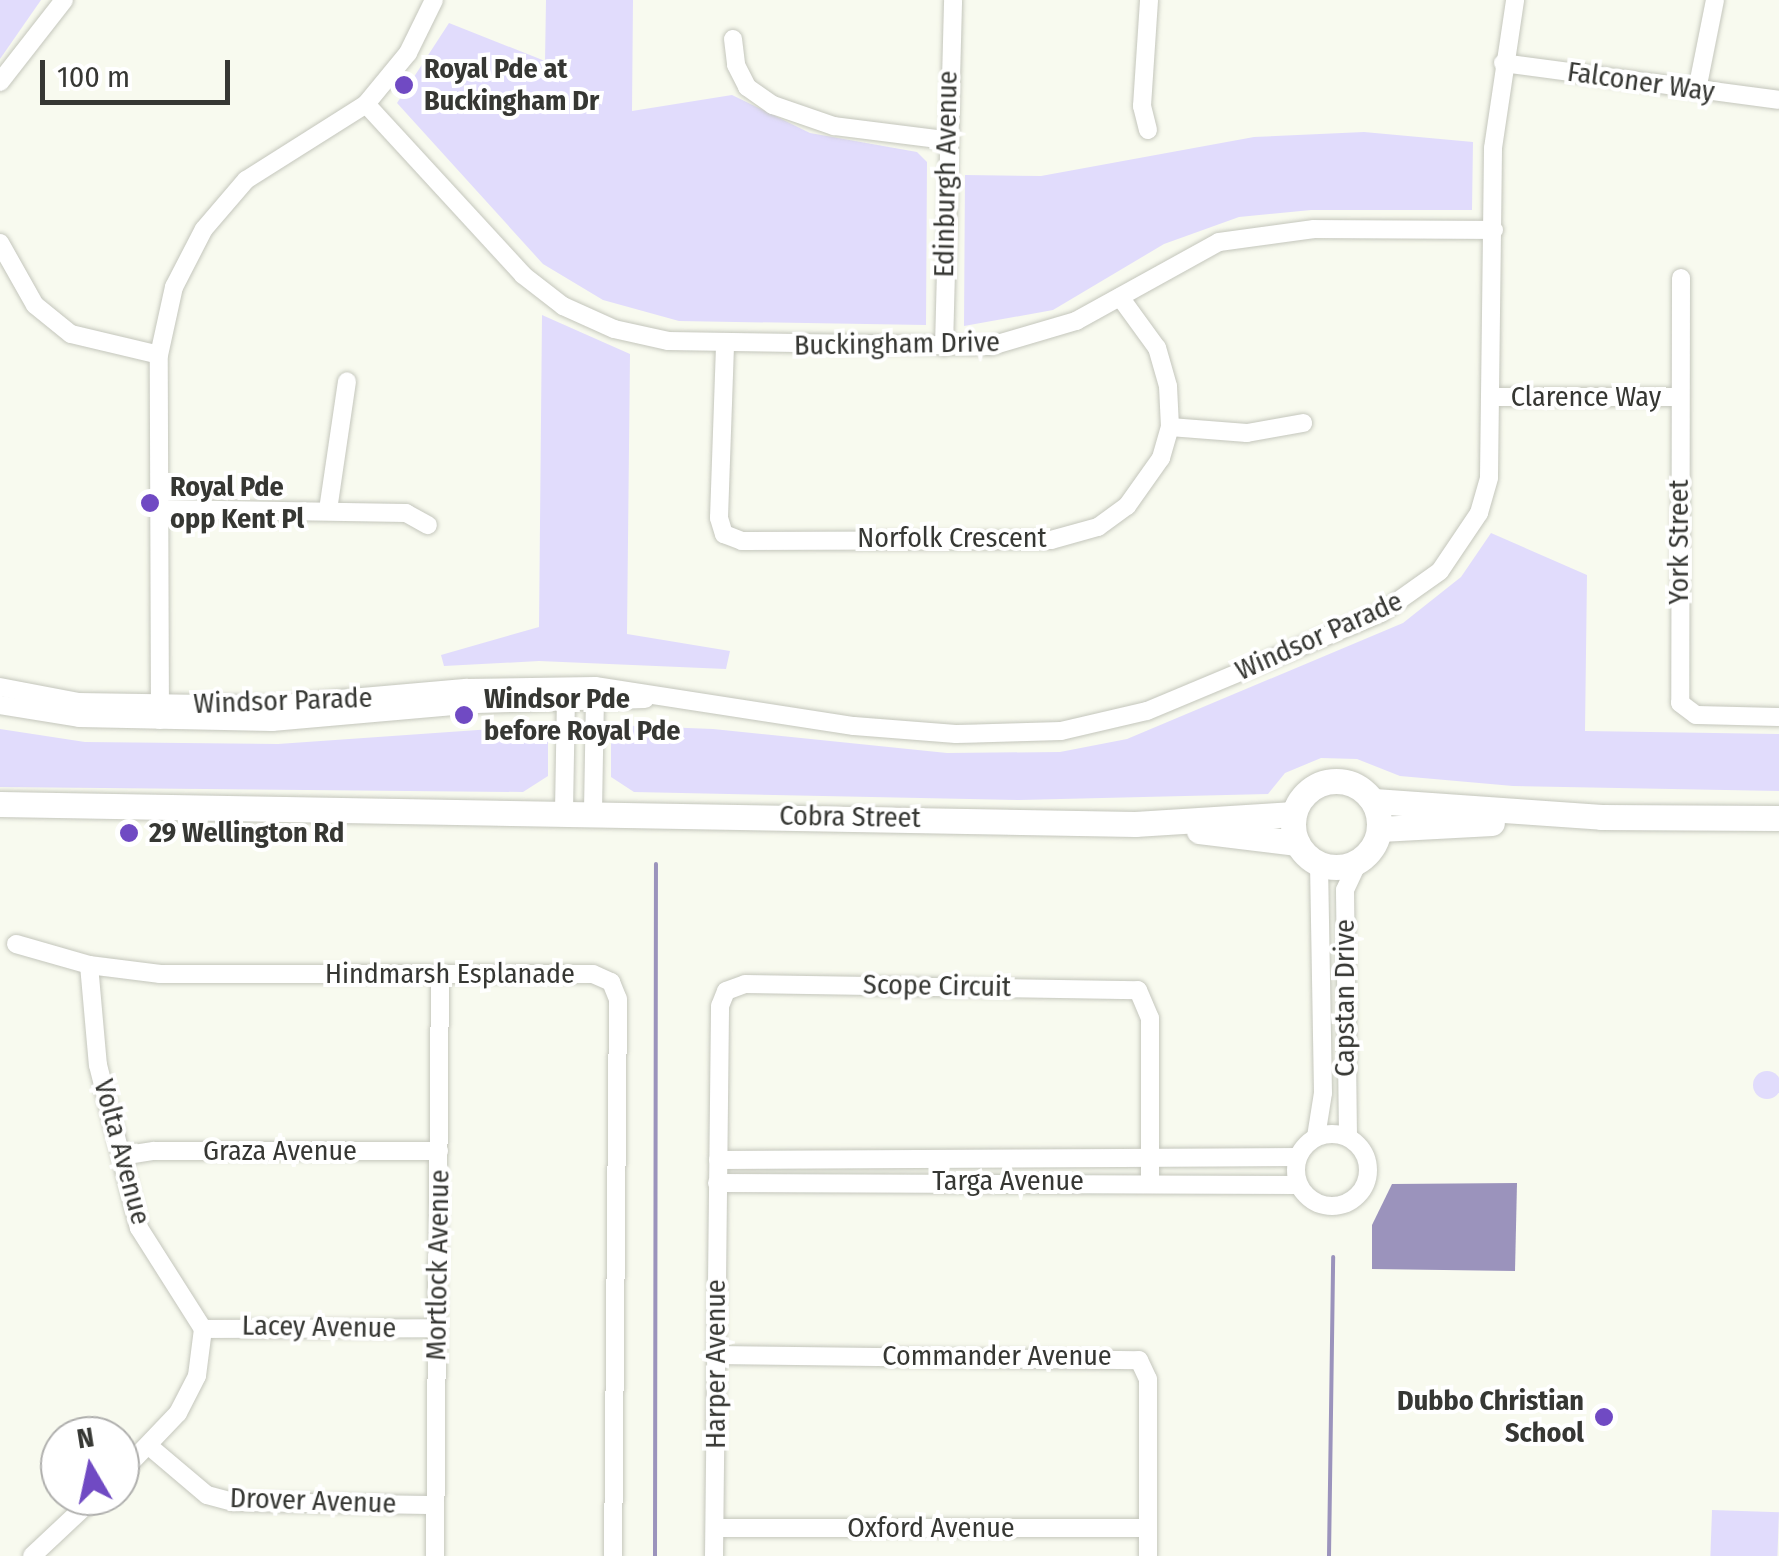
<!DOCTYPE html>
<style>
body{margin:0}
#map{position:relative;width:1779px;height:1556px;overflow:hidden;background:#f8faef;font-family:"Fira Sans Condensed",sans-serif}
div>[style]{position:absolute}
.green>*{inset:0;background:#e1dcfc;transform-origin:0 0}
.round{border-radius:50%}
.water>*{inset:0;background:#9b93bc}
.stream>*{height:4px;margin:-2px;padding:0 2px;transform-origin:2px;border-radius:2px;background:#9b93bc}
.roads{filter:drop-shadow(0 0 2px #c4c6bc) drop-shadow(0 0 2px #c4c6bc)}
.minor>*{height:18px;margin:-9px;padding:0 9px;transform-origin:9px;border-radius:9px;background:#fff}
.minor>.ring{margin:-9px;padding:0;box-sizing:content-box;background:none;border:18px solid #fff;border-radius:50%}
.highway>*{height:25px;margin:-12.5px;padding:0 12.5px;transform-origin:12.5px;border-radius:12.5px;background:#fff}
.highway>.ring{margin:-12.5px;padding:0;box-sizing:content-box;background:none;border:25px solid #fff;border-radius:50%}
.dots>*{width:28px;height:28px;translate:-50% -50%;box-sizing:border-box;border:5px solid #fff;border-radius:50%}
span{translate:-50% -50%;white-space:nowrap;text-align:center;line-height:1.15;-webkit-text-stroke:8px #fff;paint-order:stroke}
.poi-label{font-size:28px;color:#363733;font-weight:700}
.left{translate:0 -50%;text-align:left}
.right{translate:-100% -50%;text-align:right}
.street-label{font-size:28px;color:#363733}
.north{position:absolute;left:40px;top:1416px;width:100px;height:100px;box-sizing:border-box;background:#fff;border:2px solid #afafad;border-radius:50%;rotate:351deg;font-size:28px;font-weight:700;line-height:40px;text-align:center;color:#363733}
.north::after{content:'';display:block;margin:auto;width:35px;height:45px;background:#704ac3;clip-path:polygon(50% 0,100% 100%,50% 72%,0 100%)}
.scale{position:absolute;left:40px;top:60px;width:190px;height:45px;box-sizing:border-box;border:5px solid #363733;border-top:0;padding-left:12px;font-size:30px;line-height:35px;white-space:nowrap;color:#363733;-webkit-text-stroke:8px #fff;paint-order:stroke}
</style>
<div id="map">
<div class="green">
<i style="clip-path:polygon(0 0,41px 0,0 59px)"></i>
<i style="clip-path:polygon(546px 0,633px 0,632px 111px,732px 95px,810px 133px,917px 152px,927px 162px,926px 325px,679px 321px,603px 300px,543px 264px,397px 103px,449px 23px,545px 61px)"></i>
<i style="clip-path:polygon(1364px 132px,1473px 142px,1472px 210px,1311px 210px,1239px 217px,1164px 244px,1053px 310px,964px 326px,965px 175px,1041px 176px,1254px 137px)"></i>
<i style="clip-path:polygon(542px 315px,630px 354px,627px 634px,730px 651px,726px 669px,539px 661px,444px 666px,441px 655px,539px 627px)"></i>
<i style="clip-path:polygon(1491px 533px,1587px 575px,1585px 731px,1779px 734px,1779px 791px,1513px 786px,1400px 776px,1357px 759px,1321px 758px,1285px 773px,1268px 794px,1019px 800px,634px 792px,611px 777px,611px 725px,713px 729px,947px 753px,1060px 752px,1127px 739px,1403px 623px,1461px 577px)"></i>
<i style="clip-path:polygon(548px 725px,548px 776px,523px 792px,0 787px,0 729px,85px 742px,278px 744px)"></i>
<i class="round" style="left:1753px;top:1071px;width:28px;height:28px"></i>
<i style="left:1712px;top:1510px;width:67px;height:46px;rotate:2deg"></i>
</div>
<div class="water">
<i style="clip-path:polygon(1517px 1183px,1515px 1271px,1372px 1269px,1372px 1225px,1392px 1184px)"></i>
</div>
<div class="stream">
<i style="left:655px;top:1556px;width:692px;rotate:-89.92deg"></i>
<i style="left:1329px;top:1556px;width:299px;rotate:-89.2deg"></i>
</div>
<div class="roads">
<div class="minor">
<i style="left:733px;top:39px;width:26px;rotate:83deg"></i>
<i style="left:736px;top:65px;width:25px;rotate:63deg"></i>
<i style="left:747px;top:87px;width:32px;rotate:35deg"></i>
<i style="left:773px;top:105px;width:65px;rotate:19deg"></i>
<i style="left:834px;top:126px;width:112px;rotate:7.2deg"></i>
<i style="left:1503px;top:63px;width:278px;rotate:7.6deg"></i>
<i style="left:0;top:82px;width:104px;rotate:-52deg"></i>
<i style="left:1697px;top:90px;width:92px;rotate:-78.7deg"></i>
<i style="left:366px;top:104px;width:232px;rotate:47.4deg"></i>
<i style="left:523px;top:275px;width:51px;rotate:37.8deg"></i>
<i style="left:563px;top:306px;width:56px;rotate:24.3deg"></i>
<i style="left:614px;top:329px;width:55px;rotate:12.5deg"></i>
<i style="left:668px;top:341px;width:323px;rotate:0.9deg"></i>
<i style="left:991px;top:346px;width:89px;rotate:-16.4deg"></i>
<i style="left:1076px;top:321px;width:163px;rotate:-28.9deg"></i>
<i style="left:1219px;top:242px;width:96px;rotate:-7.8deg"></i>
<i style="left:1314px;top:229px;width:180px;rotate:0.3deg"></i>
<i style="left:1148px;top:130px;width:25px;rotate:-104deg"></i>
<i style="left:1142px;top:106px;width:106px;rotate:-86.2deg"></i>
<i style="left:0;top:243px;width:71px;rotate:60.6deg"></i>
<i style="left:35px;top:305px;width:46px;rotate:38.9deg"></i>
<i style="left:71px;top:334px;width:90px;rotate:13.4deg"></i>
<i style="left:1681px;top:278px;width:425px;rotate:90.1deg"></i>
<i style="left:1680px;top:703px;width:20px;rotate:37deg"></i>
<i style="left:1696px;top:715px;width:83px;rotate:1.4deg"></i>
<i style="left:725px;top:346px;width:172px;rotate:92deg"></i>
<i style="left:719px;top:518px;width:17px;rotate:73deg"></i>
<i style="left:724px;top:534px;width:19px;rotate:21deg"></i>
<i style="left:742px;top:541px;width:309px;rotate:-0.2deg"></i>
<i style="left:1051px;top:540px;width:49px;rotate:-15.5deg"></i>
<i style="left:1098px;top:527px;width:36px;rotate:-36deg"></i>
<i style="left:1127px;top:506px;width:59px;rotate:-54.7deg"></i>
<i style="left:1161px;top:458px;width:32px;rotate:-74deg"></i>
<i style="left:1170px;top:427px;width:41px;rotate:-92.8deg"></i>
<i style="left:1168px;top:386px;width:40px;rotate:-106deg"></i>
<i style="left:1157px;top:348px;width:63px;rotate:-126deg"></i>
<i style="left:944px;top:347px;width:347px;rotate:-88.5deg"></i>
<i style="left:1494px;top:397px;width:185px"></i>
<i style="left:1170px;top:427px;width:77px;rotate:4.5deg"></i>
<i style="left:1247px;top:433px;width:57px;rotate:-10.1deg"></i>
<i style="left:159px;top:509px;width:247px;rotate:0.9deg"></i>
<i style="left:406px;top:513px;width:25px;rotate:29deg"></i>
<i style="left:328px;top:510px;width:130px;rotate:-81.6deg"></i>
<i style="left:0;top:687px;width:79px;rotate:10.9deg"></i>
<i style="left:78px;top:702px;width:193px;rotate:0.9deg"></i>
<i style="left:271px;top:705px;width:197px;rotate:-5deg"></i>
<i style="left:467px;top:688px;width:128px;rotate:-0.9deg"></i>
<i style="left:595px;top:686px;width:262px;rotate:8.8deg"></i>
<i style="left:854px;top:726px;width:102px;rotate:4.5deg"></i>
<i style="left:956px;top:734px;width:105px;rotate:-1.6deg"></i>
<i style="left:1061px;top:731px;width:88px;rotate:-13.1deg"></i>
<i style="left:1147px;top:711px;width:254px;rotate:-22.7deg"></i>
<i style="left:1381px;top:613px;width:72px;rotate:-35.4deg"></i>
<i style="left:1440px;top:571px;width:70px;rotate:-56.1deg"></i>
<i style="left:1479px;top:513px;width:37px;rotate:-74deg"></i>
<i style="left:1489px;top:477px;width:329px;rotate:-89.3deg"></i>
<i style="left:1493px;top:148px;width:150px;rotate:-81.5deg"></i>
<i style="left:0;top:705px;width:80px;rotate:9.3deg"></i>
<i style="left:79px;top:718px;width:193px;rotate:1.2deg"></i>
<i style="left:272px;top:722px;width:205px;rotate:-5deg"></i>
<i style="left:476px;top:704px;width:169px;rotate:-1.7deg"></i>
<i style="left:160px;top:720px;width:365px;rotate:-90.2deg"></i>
<i style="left:159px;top:355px;width:70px;rotate:-77.6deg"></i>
<i style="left:174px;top:287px;width:65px;rotate:-62.7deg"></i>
<i style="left:204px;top:229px;width:65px;rotate:-49.4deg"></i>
<i style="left:246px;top:180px;width:142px;rotate:-32.3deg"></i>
<i style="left:366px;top:104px;width:66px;rotate:-50.5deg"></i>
<i style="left:408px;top:53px;width:59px;rotate:-63.9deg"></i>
<i style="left:564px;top:811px;width:115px;rotate:-89deg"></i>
<i style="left:593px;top:811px;width:115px;rotate:-89deg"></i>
<i style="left:16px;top:944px;width:76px;rotate:16deg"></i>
<i style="left:89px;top:965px;width:72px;rotate:7.2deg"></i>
<i style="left:160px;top:974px;width:433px"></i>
<i style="left:593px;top:974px;width:20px;rotate:24deg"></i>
<i style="left:611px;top:982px;width:18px;rotate:68deg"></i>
<i style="left:618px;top:999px;width:557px;rotate:90.51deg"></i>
<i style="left:89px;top:965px;width:100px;rotate:84.9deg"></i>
<i style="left:98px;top:1065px;width:168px;rotate:75.9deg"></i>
<i style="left:139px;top:1228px;width:120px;rotate:57.6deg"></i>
<i style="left:203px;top:1329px;width:47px;rotate:97.3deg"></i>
<i style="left:197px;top:1376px;width:42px;rotate:117.2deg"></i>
<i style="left:178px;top:1413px;width:84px;rotate:133.6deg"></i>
<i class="ring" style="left:1296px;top:1134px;width:54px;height:54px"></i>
<i style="left:1316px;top:1137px;width:45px;rotate:-81deg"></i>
<i style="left:1323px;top:1093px;width:230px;rotate:-91deg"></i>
<i style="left:1348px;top:1137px;width:247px;rotate:-90.7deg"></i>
<i style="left:1345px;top:890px;width:31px;rotate:-65deg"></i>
<i style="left:121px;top:1156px;width:33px;rotate:-9deg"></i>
<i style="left:154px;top:1151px;width:285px"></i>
<i style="left:718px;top:1160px;width:580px;rotate:-0.3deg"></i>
<i style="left:717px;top:1183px;width:581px;rotate:0.2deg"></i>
<i style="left:203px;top:1329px;width:233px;rotate:-0.2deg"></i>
<i style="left:715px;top:1355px;width:424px;rotate:0.7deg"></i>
<i style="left:1139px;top:1360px;width:21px;rotate:65deg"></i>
<i style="left:1148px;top:1379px;width:177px;rotate:90deg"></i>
<i style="left:149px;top:1446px;width:76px;rotate:40.2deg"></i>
<i style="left:207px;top:1495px;width:28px;rotate:15deg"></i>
<i style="left:234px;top:1502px;width:201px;rotate:0.9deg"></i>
<i style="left:715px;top:1528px;width:433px"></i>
<i style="left:32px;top:1556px;width:88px;rotate:-43.2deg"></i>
<i style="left:435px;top:1556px;width:581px;rotate:-89.51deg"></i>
<i style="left:714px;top:1556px;width:550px;rotate:-89.37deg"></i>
<i style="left:720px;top:1006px;width:16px;rotate:-68deg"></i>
<i style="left:726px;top:991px;width:20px;rotate:-20deg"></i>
<i style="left:745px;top:984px;width:393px;rotate:0.9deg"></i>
<i style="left:1138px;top:990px;width:30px;rotate:67deg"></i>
<i style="left:1150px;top:1018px;width:162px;rotate:90deg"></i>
</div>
<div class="highway">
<i class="ring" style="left:1293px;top:781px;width:61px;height:61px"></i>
<i style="left:1374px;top:801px;width:228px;rotate:4deg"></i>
<i style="left:1601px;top:817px;width:178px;rotate:0.3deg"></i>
<i style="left:0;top:804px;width:1135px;rotate:1.01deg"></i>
<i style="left:1135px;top:824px;width:159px;rotate:-3.6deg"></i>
<i style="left:1380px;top:829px;width:112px;rotate:-3.1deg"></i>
<i style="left:1199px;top:831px;width:99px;rotate:7deg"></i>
</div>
</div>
<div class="dots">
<i style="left:404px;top:85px;background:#704ac3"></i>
<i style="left:150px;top:503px;background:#704ac3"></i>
<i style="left:464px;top:715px;background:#704ac3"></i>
<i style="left:129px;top:833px;background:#704ac3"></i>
<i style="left:1604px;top:1417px;background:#704ac3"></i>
</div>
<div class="poi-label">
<span class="left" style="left:424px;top:85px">Royal Pde at<br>Buckingham Dr</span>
<span class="left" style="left:170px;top:503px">Royal Pde<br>opp Kent Pl</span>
<span class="left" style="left:484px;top:715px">Windsor Pde<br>before Royal Pde</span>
<span class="left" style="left:149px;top:833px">29 Wellington Rd</span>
<span class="right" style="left:1584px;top:1417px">Dubbo Christian<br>School</span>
</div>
<div class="street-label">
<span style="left:1641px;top:82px;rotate:8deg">Falconer Way</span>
<span style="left:946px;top:174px;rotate:-89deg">Edinburgh Avenue</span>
<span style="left:897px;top:344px;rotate:-1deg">Buckingham Drive</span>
<span style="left:1586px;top:397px">Clarence Way</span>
<span style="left:952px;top:538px">Norfolk Crescent</span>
<span style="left:1679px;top:542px;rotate:-90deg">York Street</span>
<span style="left:1319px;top:636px;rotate:-24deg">Windsor Parade</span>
<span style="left:283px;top:701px;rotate:-2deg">Windsor Parade</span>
<span style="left:850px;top:817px;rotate:1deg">Cobra Street</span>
<span style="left:450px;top:974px">Hindmarsh Esplanade</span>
<span style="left:937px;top:986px;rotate:1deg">Scope Circuit</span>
<span style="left:1345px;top:998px;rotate:-90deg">Capstan Drive</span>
<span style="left:280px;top:1151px">Graza Avenue</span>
<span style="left:122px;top:1152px;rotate:75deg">Volta Avenue</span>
<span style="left:1008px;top:1181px">Targa Avenue</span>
<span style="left:438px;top:1265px;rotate:-89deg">Mortlock Avenue</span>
<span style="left:319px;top:1327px;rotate:1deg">Lacey Avenue</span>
<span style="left:997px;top:1356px">Commander Avenue</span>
<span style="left:716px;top:1364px;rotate:-90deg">Harper Avenue</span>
<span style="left:313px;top:1501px;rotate:2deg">Drover Avenue</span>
<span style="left:931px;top:1528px">Oxford Avenue</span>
</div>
<div class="north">N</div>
<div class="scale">100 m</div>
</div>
